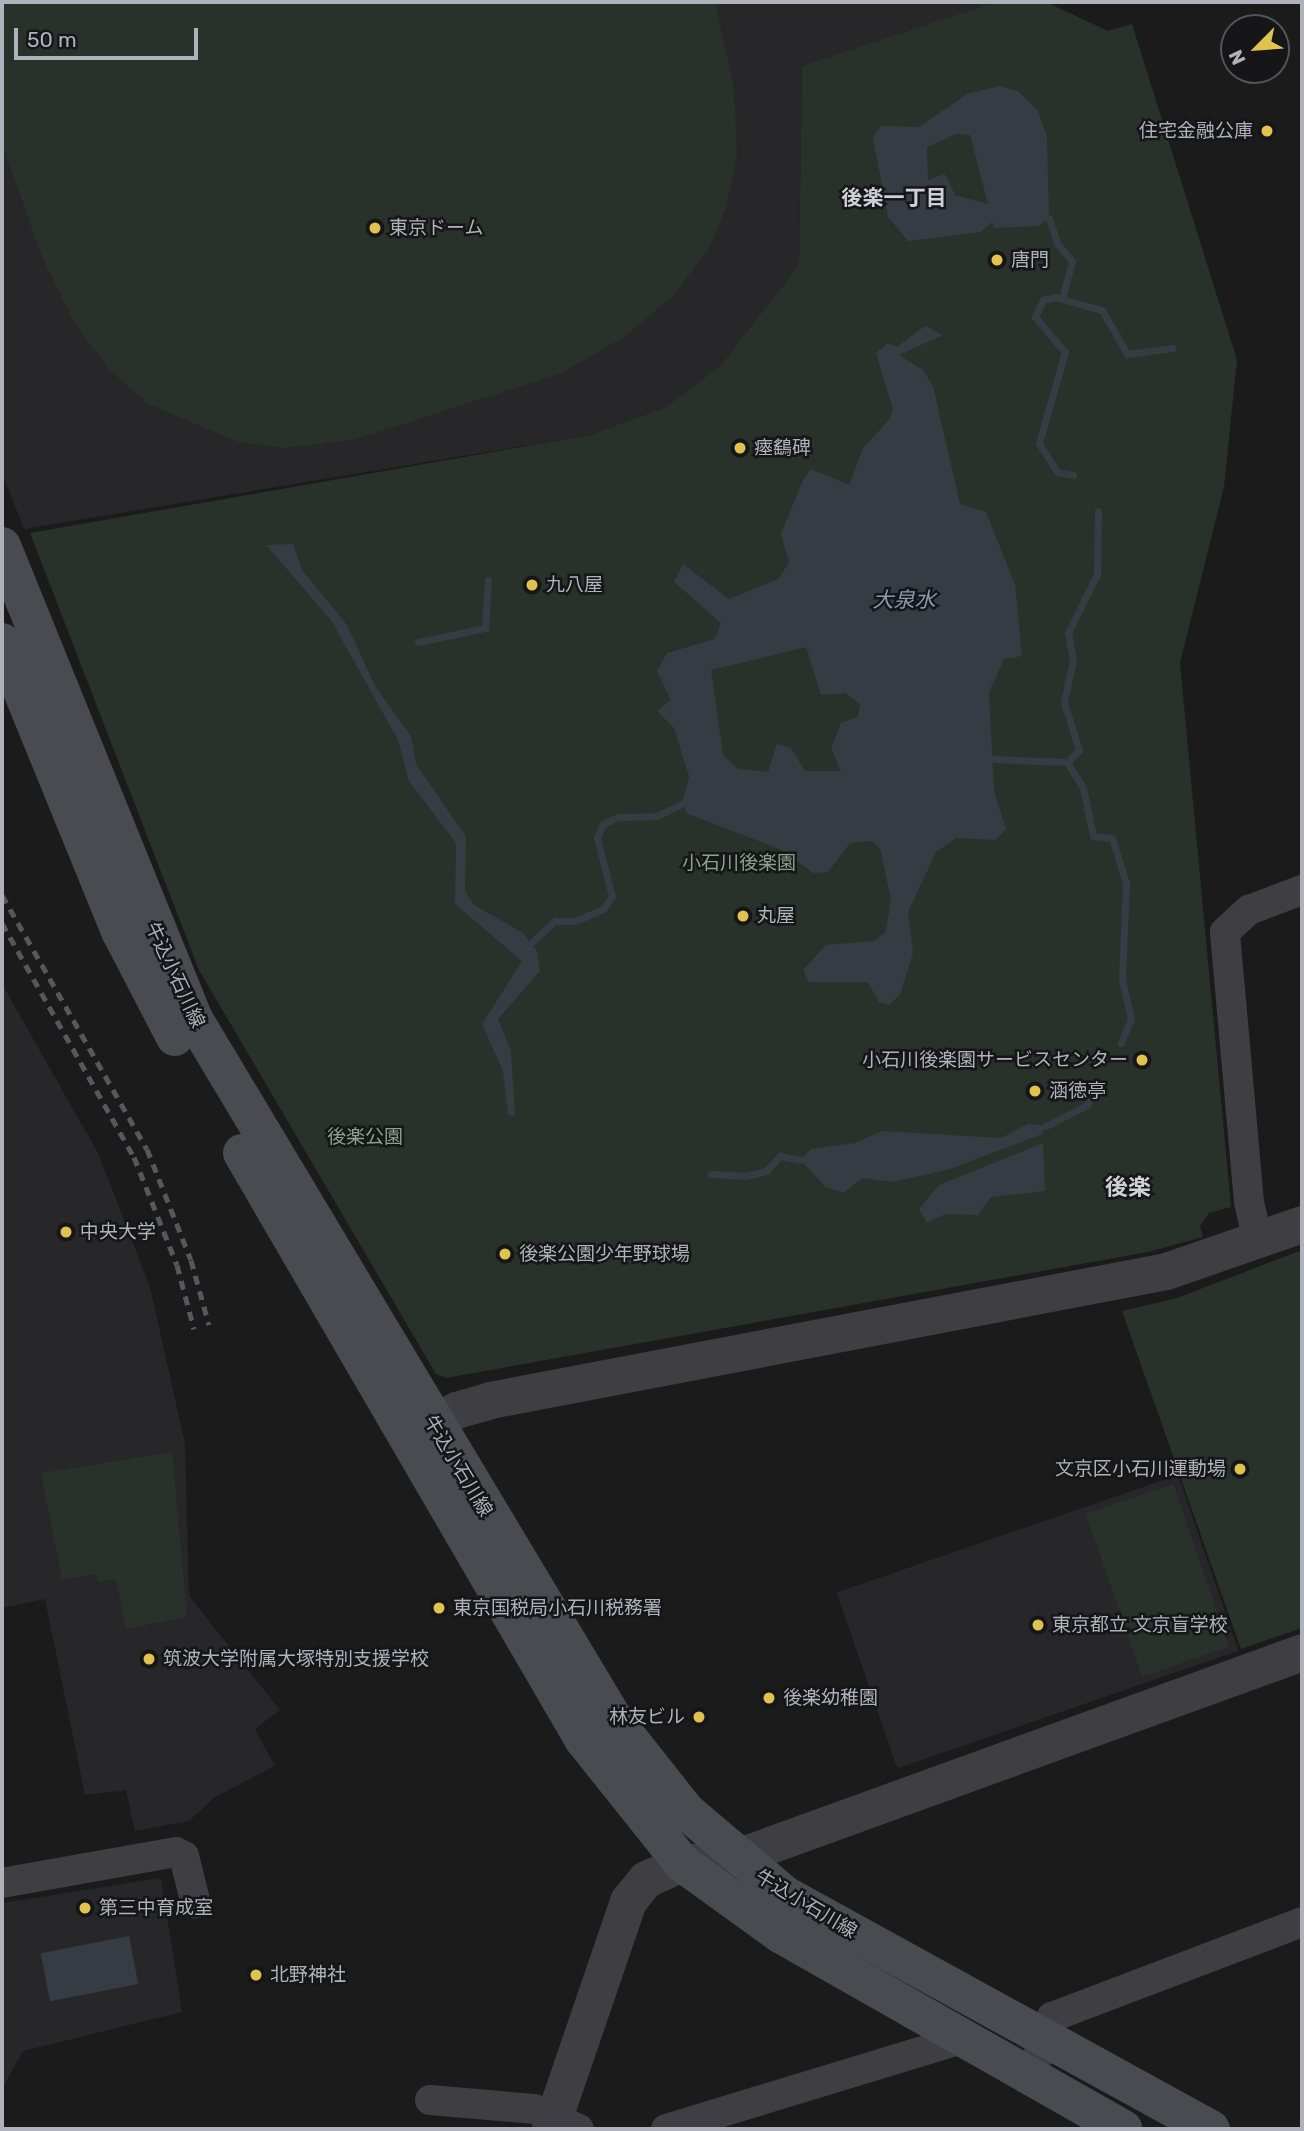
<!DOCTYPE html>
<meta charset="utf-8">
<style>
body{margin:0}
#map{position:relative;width:1304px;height:2131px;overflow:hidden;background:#1b1b1c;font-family:Rubik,"Noto Sans JP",sans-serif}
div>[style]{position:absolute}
.built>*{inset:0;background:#272729;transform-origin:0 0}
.green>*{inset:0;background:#29312b;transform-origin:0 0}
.water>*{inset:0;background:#363c44;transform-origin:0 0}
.stream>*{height:7px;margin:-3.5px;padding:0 3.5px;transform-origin:3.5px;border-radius:3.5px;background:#363c44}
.minor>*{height:30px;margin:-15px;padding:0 15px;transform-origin:15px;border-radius:15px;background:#3e3e43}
.tertiary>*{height:37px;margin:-18.5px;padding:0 18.5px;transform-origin:18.5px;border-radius:18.5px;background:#3e3e43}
.secondary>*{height:38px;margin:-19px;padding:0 19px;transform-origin:19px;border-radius:19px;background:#4a4b51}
.rail>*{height:5px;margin-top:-2.5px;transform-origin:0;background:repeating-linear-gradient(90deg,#57585e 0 9px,transparent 0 16px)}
.dots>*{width:19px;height:19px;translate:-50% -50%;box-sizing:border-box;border:4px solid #161618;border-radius:50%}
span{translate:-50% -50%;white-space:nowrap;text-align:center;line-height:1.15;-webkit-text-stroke:5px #161618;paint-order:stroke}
.poi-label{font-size:19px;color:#afb1bb}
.right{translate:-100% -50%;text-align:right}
.left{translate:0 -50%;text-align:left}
.park-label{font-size:19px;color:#88a38d}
.street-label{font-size:19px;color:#afb1bb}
.neighbourhood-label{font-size:21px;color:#cfd0d7;font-weight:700}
.water-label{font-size:21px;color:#8a9ab1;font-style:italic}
.quarter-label{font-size:23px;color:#cfd0d7;font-weight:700}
.frame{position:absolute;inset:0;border:4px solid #afb1bb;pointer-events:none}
.north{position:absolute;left:1220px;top:14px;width:70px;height:70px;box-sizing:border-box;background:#161618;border:2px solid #535459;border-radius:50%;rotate:245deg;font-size:19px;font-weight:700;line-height:28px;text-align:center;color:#afb1bb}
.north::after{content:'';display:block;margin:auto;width:24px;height:32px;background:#e0c24f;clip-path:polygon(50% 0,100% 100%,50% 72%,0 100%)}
.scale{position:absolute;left:14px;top:28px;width:184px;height:32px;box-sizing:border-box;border:4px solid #afb1bb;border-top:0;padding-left:9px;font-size:21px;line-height:24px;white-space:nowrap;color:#afb1bb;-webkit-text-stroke:5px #161618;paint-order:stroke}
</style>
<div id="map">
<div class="built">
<i style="clip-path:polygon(2px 2px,995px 2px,802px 66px,799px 265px,720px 366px,666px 407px,590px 435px,24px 529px,2px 473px)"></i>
<i style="clip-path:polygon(2px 984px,98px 1153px,150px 1287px,185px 1444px,189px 1596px,280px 1710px,255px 1729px,275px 1766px,215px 1797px,189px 1821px,135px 1831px,126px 1790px,85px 1795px,45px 1599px,2px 1608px)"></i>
<i style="left:1178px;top:1475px;width:186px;height:361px;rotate:71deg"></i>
<i style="clip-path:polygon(161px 1878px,182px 2012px,23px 2051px,2px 2089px,2px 1903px)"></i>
</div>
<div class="green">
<i style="clip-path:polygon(2px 2px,715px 2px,734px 89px,737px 155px,726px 207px,710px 247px,673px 296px,624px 337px,559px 374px,353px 440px,284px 448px,239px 442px,148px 404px,110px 370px,76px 326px,43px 259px,2px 144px)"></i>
<i style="clip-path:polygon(995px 2px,1046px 2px,1108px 31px,1132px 24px,1237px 360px,1224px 487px,1180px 663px,1231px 1207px,1209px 1213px,1200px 1226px,1203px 1237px,1148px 1252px,446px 1378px,436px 1374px,199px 970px,30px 533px,590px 435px,666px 407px,720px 366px,799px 265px,802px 66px)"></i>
<i style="clip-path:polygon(1302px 1250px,1302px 1628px,1241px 1649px,1122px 1311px,1177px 1298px)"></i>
<i style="clip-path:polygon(172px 1452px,187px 1617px,126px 1629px,116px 1579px,98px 1582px,97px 1574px,62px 1579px,41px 1473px)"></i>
<i style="left:1173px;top:1484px;width:172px;height:92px;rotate:71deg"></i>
</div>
<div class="water">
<i style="clip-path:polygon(evenodd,1000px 86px,1019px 92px,1038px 111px,1047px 137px,1049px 218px,1039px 226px,994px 228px,992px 222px,981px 232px,908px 241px,888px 217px,873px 137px,881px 126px,919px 127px,967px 94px,1000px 86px,956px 134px,970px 135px,988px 204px,955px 195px,945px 174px,928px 180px,927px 147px,956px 134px)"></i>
<i style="clip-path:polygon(evenodd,925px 326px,943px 335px,899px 355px,923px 370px,933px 386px,960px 504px,986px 512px,1002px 552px,1015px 585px,1022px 656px,1004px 659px,989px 693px,994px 791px,1006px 829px,995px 840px,956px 838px,936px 852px,908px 912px,913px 953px,900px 995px,889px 1005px,879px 1002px,868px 982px,809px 982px,803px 970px,826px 945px,874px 941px,886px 931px,891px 900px,880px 848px,871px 841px,850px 843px,828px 872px,813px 873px,782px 850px,688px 814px,682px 804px,689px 777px,674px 728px,657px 711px,671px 700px,657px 671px,667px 653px,715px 639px,721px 623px,674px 582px,683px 564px,729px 599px,778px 579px,789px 563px,781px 534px,803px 480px,811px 469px,849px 485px,863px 448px,889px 420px,893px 409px,876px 353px,888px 343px,897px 347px,925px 326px,806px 647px,821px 695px,845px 693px,860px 704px,858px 717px,841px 723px,831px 748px,841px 771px,805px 771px,791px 748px,777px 744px,768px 772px,738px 769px,723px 755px,711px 670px,806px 647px)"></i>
<i style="clip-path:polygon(293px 544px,302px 570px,347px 625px,375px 686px,411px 736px,416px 764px,466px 837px,465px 891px,474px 905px,523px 933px,537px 951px,540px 971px,498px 1019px,511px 1051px,515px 1116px,508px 1115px,503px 1071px,482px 1024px,522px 961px,455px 904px,456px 843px,409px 781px,398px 740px,331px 620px,266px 545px)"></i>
<i style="clip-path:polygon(1028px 1124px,1046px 1126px,1042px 1134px,950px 1169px,893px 1182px,862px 1178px,844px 1193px,826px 1187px,800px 1160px,811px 1149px,855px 1143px,882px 1131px,1001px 1138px)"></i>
<i style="clip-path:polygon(1043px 1143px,1045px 1191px,991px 1197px,978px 1215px,945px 1214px,927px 1223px,919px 1209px,939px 1185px)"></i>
<i style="left:129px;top:1936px;width:49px;height:90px;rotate:79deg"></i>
</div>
<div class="stream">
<i style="left:1049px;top:218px;width:26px;rotate:72deg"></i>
<i style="left:1057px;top:243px;width:23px;rotate:50deg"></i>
<i style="left:1072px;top:261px;width:39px;rotate:105deg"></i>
<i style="left:1073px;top:475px;width:16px;rotate:-169deg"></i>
<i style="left:1057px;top:472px;width:34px;rotate:-122deg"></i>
<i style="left:1039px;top:443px;width:95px;rotate:-74.1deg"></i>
<i style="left:1065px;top:352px;width:46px;rotate:-130.6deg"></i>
<i style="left:1035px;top:317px;width:19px;rotate:-65deg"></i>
<i style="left:1043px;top:300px;width:12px;rotate:-14deg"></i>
<i style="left:1055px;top:297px;width:49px;rotate:15.5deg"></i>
<i style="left:1102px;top:310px;width:51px;rotate:60.4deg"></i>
<i style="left:1127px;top:354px;width:46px;rotate:-7.4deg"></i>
<i style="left:418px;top:642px;width:68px;rotate:-11.8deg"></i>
<i style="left:485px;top:628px;width:48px;rotate:-86.4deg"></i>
<i style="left:994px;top:759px;width:73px;rotate:2.4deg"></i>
<i style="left:1067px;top:762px;width:17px;rotate:-45deg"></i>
<i style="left:1079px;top:750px;width:50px;rotate:-107.4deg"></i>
<i style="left:1064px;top:702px;width:43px;rotate:-77.9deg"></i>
<i style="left:1073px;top:660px;width:27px;rotate:-100deg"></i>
<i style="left:1068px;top:633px;width:66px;rotate:-63.8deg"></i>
<i style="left:1097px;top:574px;width:63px;rotate:-89.1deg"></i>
<i style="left:1067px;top:762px;width:31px;rotate:58deg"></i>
<i style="left:1083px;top:788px;width:49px;rotate:78.2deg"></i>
<i style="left:1093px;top:836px;width:19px;rotate:6deg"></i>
<i style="left:1112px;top:838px;width:47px;rotate:72.7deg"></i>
<i style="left:1126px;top:883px;width:96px;rotate:92.4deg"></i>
<i style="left:1122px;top:979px;width:41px;rotate:77.3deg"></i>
<i style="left:1131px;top:1019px;width:26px;rotate:113deg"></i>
<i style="left:531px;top:943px;width:33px;rotate:-43deg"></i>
<i style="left:555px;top:921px;width:20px"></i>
<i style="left:575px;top:921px;width:30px;rotate:-23deg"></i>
<i style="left:603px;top:909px;width:16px;rotate:-55deg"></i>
<i style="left:612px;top:896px;width:60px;rotate:-104.5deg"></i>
<i style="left:597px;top:838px;width:15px;rotate:-67deg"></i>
<i style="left:603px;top:824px;width:17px;rotate:-25deg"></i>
<i style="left:618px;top:817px;width:39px;rotate:-1deg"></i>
<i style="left:657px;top:816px;width:28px;rotate:-26deg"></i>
<i style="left:1046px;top:1126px;width:46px;rotate:-27.1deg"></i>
<i style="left:1087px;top:1105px;width:18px;rotate:-63deg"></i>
<i style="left:711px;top:1174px;width:34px;rotate:3deg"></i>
<i style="left:745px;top:1176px;width:22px;rotate:-13deg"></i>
<i style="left:766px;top:1171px;width:21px;rotate:-47deg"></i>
<i style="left:780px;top:1156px;width:20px;rotate:11deg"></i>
</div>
<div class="minor">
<i style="left:1258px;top:1241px;width:40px;rotate:-103deg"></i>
<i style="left:1249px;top:1202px;width:271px;rotate:-95.1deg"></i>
<i style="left:1225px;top:932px;width:33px;rotate:-43deg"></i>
<i style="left:1249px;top:910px;width:57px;rotate:-20.7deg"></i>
<i style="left:2px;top:1883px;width:177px;rotate:-10.1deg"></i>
<i style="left:176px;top:1852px;width:9px;rotate:27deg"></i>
<i style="left:184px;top:1856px;width:49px;rotate:76deg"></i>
<i style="left:1031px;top:2075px;width:62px;rotate:-70.1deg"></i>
<i style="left:1052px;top:2017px;width:267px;rotate:-20.8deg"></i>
<i style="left:430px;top:2100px;width:104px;rotate:4.9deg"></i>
<i style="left:534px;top:2109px;width:49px;rotate:24deg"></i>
<i style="left:666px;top:2129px;width:313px;rotate:-16.9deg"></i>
</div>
<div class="tertiary">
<i style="left:409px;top:1438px;width:55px;rotate:-30.8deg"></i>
<i style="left:456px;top:1410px;width:35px;rotate:-16deg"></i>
<i style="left:490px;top:1400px;width:688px;rotate:-10.8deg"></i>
<i style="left:1166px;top:1271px;width:144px;rotate:-19.1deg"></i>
<i style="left:550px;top:2129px;width:241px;rotate:-71.1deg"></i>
<i style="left:628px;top:1901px;width:28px;rotate:-51deg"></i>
<i style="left:646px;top:1879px;width:39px;rotate:-24deg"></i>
<i style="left:682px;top:1863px;width:52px;rotate:-5.5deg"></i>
<i style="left:734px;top:1858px;width:604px;rotate:-19.93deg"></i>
</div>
<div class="secondary">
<i style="left:2px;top:546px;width:510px;rotate:67.91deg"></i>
<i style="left:194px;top:1019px;width:819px;rotate:59.05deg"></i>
<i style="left:615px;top:1721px;width:115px;rotate:51.7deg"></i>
<i style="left:686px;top:1811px;width:130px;rotate:40.3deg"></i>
<i style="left:785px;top:1895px;width:486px;rotate:28.8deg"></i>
<i style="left:2px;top:642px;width:314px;rotate:67.8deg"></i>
<i style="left:121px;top:933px;width:117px;rotate:62.6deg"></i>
<i style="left:242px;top:1153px;width:678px;rotate:59.8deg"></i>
<i style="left:583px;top:1739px;width:159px;rotate:51.4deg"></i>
<i style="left:682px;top:1863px;width:121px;rotate:35.9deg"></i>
<i style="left:780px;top:1934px;width:395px;rotate:29.6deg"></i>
</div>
<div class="rail">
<i style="left:2px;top:895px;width:292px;rotate:60.3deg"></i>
<i style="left:147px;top:1149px;width:119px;rotate:68.4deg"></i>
<i style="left:191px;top:1260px;width:67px;rotate:74.5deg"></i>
<i style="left:2px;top:923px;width:269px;rotate:60.6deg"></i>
<i style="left:134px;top:1157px;width:116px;rotate:68.3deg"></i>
<i style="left:177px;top:1265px;width:66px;rotate:75.1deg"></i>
</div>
<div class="dots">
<i style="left:1267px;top:131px;background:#e0c24f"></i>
<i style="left:375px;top:228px;background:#e0c24f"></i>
<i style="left:997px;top:260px;background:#e0c24f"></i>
<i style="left:740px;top:448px;background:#e0c24f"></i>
<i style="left:532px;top:585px;background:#e0c24f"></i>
<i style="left:743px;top:916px;background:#e0c24f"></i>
<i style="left:1142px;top:1060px;background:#e0c24f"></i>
<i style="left:1035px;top:1091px;background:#e0c24f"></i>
<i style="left:66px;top:1232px;background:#e0c24f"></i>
<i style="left:505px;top:1254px;background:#e0c24f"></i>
<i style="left:1240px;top:1469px;background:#e0c24f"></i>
<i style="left:439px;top:1608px;background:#e0c24f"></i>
<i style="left:1038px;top:1625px;background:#e0c24f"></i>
<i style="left:149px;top:1659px;background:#e0c24f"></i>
<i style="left:769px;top:1698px;background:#e0c24f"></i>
<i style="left:699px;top:1717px;background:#e0c24f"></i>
<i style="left:85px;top:1908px;background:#e0c24f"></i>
<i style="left:256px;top:1975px;background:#e0c24f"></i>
</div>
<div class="poi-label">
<span class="right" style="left:1253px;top:131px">住宅金融公庫</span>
<span class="left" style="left:389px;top:228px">東京ドーム</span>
<span class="left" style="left:1011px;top:260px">唐門</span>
<span class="left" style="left:754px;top:448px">瘞鷂碑</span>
<span class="left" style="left:546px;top:585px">九八屋</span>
<span class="left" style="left:757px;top:916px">丸屋</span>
<span class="right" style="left:1128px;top:1060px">小石川後楽園サービスセンター</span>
<span class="left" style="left:1049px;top:1091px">涵徳亭</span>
<span class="left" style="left:80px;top:1232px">中央大学</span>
<span class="left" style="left:519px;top:1254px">後楽公園少年野球場</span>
<span class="right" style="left:1226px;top:1469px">文京区小石川運動場</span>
<span class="left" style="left:453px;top:1608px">東京国税局小石川税務署</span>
<span class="left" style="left:1052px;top:1625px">東京都立 文京盲学校</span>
<span class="left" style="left:163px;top:1659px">筑波大学附属大塚特別支援学校</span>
<span class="left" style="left:783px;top:1698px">後楽幼稚園</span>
<span class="right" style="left:685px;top:1717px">林友ビル</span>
<span class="left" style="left:99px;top:1908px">第三中育成室</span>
<span class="left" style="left:270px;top:1975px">北野神社</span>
</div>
<div class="park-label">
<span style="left:739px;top:863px">小石川後楽園</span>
<span style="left:365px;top:1137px">後楽公園</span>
</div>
<div class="street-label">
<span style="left:175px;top:975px;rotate:65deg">牛込小石川線</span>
<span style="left:458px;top:1466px;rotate:59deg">牛込小石川線</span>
<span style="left:806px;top:1904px;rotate:31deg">牛込小石川線</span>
</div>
<div class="neighbourhood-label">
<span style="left:894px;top:198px">後楽一丁目</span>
</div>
<div class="water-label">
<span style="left:904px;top:600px">大泉水</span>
</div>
<div class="quarter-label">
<span style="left:1128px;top:1187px">後楽</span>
</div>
<div class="frame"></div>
<div class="north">N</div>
<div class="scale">50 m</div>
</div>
